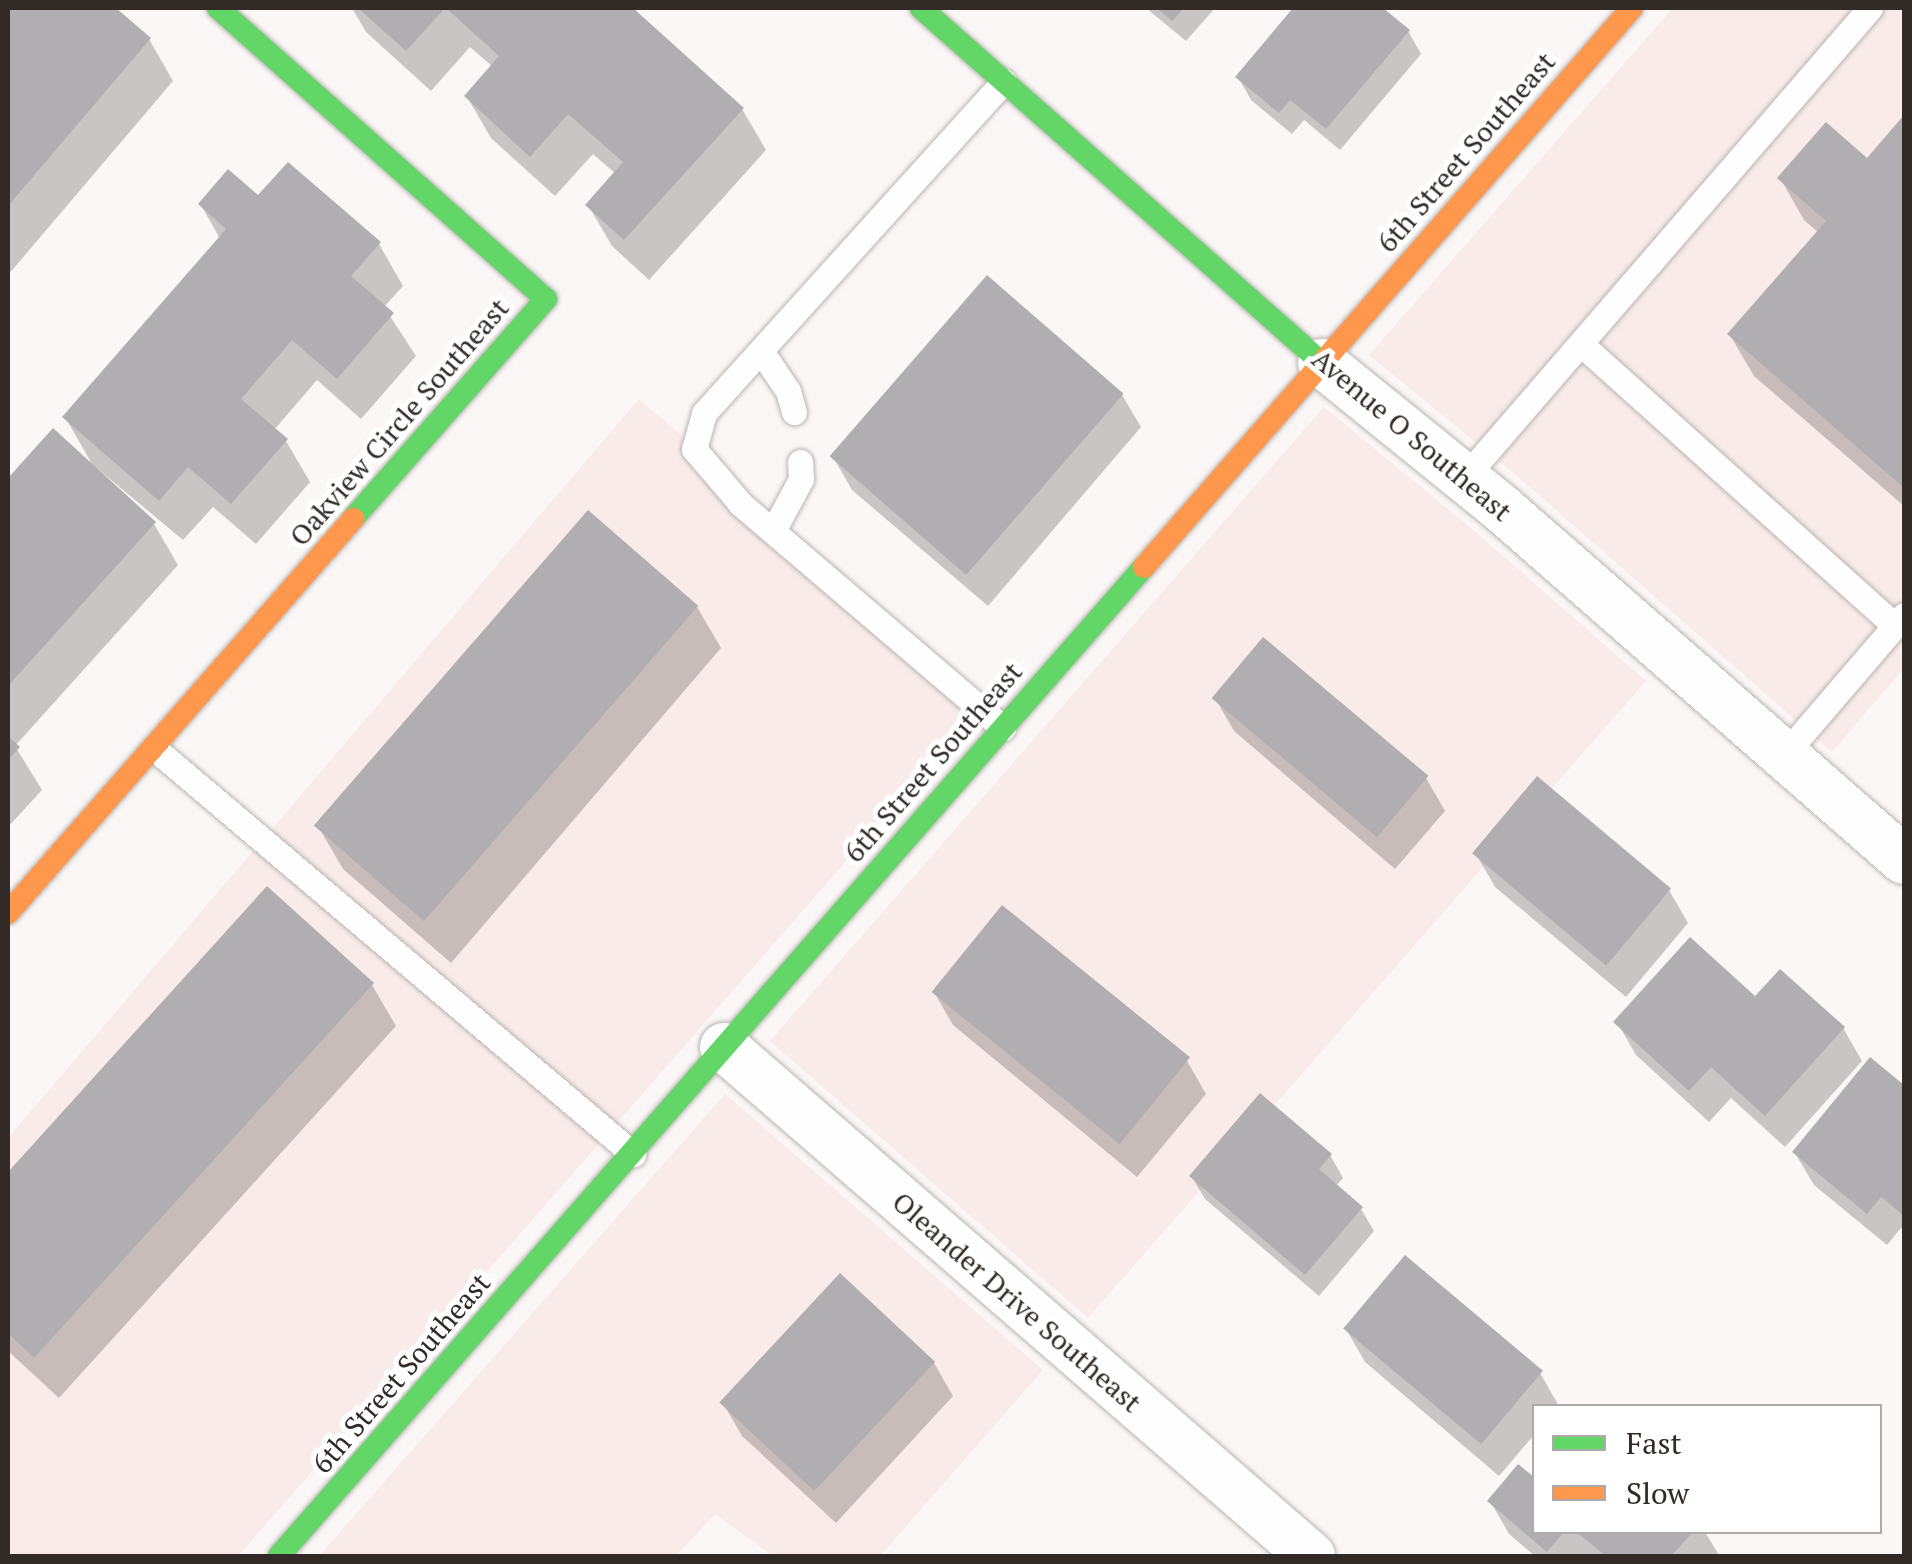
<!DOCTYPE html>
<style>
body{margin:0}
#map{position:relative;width:1912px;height:1564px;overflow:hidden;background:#fbf7f6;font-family:"PT Serif",serif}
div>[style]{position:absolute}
.commercial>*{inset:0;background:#f9ebe9}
.shadow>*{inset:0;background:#0003}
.building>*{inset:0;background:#b1aeb1;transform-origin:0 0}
.roads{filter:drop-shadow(0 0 2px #b9b4b2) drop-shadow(0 0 2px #b9b4b2)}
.lane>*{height:25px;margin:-12.5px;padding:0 12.5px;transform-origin:12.5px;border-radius:12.5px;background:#fefefe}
.street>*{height:48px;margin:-24px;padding:0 24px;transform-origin:24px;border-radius:24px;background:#fefefe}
.fast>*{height:22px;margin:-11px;padding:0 11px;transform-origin:11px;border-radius:11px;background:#63d668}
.slow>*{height:22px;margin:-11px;padding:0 11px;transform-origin:11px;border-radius:11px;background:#ff974d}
span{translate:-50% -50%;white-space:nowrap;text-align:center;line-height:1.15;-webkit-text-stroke:10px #fff;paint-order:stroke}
.street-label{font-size:28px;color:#312a27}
.frame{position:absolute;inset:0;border:10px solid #312a27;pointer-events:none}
.legend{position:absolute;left:1532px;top:1404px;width:350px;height:130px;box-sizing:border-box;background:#fff;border:2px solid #adaaa9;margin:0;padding:12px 18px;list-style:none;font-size:30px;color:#312a27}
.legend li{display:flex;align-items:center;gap:20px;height:50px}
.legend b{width:50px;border:2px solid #adaaa9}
</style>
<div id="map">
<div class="commercial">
<i style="clip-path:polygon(1673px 8px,1904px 8px,1904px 668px,1832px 752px,1523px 481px,1369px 355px)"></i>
<i style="clip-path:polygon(639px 399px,988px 699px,238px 1556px,8px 1556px,8px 1138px)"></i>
<i style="clip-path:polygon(1324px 407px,1477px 533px,1646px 681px,1088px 1318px,770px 1041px)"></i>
<i style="clip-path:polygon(725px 1094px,1043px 1370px,880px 1556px,773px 1556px,715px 1514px,676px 1556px,319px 1556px)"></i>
</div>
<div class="shadow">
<i style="clip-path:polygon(8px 8px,112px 8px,149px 39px,173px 81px,8px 275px)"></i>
<i style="clip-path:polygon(352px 8px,629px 8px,742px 109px,766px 150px,649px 280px,612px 246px,588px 205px,616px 174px,593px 154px,555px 196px,491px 138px,467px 97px,493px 67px,470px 47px,431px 91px,366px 32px)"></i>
<i style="clip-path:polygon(1146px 8px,1215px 8px,1186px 41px)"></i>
<i style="clip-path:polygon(1296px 8px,1379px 8px,1408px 31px,1421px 54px,1340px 150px,1304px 120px,1292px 134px,1251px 100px,1238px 77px)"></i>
<i style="clip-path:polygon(1904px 119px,1904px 506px,1754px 376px,1730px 335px,1819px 233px,1804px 220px,1780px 178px,1868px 162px)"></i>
<i style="clip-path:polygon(259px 199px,379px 244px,403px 286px,384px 307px,416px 356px,361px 419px,317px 380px,274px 430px,286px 441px,310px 482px,256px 544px,213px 507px,183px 540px,92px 464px,65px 417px,220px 239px,201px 205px)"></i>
<i style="clip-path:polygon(1122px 395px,1141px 427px,988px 606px,852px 490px,833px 457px)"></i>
<i style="clip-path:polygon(53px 432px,154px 524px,178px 565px,15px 746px,42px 790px,8px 827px,8px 481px)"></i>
<i style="clip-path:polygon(697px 607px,721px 648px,451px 963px,343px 869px,319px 828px)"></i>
<i style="clip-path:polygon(1215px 698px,1426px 778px,1445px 811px,1395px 869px,1234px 731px)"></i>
<i style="clip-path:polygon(1538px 779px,1669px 890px,1688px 923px,1626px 997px,1495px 887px,1476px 854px)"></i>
<i style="clip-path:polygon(267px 890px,372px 985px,396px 1026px,59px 1398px,8px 1351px,8px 1176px)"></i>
<i style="clip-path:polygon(934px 992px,1187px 1061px,1206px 1094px,1137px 1177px,953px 1025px)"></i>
<i style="clip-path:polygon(1617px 1022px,1843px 1028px,1862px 1061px,1785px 1147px,1731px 1098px,1709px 1122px,1636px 1055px)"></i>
<i style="clip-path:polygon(1870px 1061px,1904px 1089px,1904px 1231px,1901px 1228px,1887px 1245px,1814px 1185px,1795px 1153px)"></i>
<i style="clip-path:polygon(1330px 1155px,1343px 1178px,1335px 1187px,1361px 1209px,1374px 1231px,1319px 1296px,1205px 1199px,1192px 1177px)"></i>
<i style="clip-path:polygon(1346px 1329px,1540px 1373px,1559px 1406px,1534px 1406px,1534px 1435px,1499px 1476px,1365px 1362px)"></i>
<i style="clip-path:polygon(934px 1363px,953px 1396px,836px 1523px,742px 1436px,723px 1403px)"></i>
<i style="clip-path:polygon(1518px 1467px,1534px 1480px,1534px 1532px,1705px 1532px,1719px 1555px,1535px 1556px,1509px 1534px,1490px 1501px)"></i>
</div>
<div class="building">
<i style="clip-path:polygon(8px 8px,116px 8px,151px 38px,8px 206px)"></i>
<i style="clip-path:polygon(358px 8px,445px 8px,406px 51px)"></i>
<i style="clip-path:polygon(446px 8px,633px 8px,744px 108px,624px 240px,585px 205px,623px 162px,568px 114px,530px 157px,464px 96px,499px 56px)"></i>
<i style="clip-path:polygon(1157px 8px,1184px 8px,1172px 21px)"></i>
<i style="clip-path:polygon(1293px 8px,1383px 8px,1410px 30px,1326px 129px,1290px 100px,1279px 113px,1235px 77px)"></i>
<i style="clip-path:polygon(1904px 115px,1904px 488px,1727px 334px,1826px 221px,1777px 178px,1826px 122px,1867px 158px)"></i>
<i style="clip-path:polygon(288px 162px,381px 242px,351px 276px,394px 313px,337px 379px,292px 340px,241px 399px,288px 439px,231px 504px,188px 467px,159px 501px,62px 417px,226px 229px,198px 204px,228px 169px,258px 195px)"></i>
<i style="left:987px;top:275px;width:181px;height:240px;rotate:41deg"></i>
<i style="clip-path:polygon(53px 428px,156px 522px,8px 686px,8px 478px)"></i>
<i style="left:588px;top:510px;width:146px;height:418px;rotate:41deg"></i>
<i style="left:1263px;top:637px;width:216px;height:80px;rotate:40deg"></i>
<i style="clip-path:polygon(8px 736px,20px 747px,8px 760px)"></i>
<i style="left:1537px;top:776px;width:175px;height:101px;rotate:40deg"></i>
<i style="clip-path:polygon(267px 886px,374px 983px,34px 1358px,8px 1333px,8px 1172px)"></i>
<i style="left:1002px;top:905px;width:242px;height:112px;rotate:39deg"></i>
<i style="clip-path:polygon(1690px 937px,1755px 996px,1780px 969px,1845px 1027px,1765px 1116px,1711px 1067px,1689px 1091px,1613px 1022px)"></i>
<i style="clip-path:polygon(1870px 1057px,1904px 1085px,1904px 1216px,1881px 1197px,1867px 1214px,1792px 1152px)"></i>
<i style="clip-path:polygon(1260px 1093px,1332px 1154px,1319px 1169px,1363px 1207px,1305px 1275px,1189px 1176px)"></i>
<i style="left:1405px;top:1255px;width:180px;height:96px;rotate:40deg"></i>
<i style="left:840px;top:1273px;width:130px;height:177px;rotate:43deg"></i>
<i style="clip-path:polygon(1518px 1464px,1534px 1477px,1534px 1532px,1564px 1532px,1547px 1552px,1487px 1501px)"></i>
<i style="clip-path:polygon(1576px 1532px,1693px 1532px,1671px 1556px,1606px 1556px)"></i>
</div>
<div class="roads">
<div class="lane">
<i style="left:1581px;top:344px;width:422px;rotate:41.9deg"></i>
<i style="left:761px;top:351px;width:48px;rotate:56deg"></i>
<i style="left:788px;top:391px;width:22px;rotate:74deg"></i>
<i style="left:1465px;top:477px;width:620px;rotate:-49.19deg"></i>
<i style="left:773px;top:531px;width:59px;rotate:-61.7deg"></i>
<i style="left:801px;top:479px;width:17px;rotate:-93deg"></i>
<i style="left:1003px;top:728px;width:346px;rotate:-139.5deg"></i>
<i style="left:740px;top:503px;width:71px;rotate:-130.4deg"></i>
<i style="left:694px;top:449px;width:37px;rotate:-74deg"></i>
<i style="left:704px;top:413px;width:447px;rotate:-47.9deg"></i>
<i style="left:155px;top:749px;width:627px;rotate:40.27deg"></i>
<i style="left:1784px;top:755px;width:184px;rotate:-49.4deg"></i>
</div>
<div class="street">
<i style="left:1322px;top:363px;width:229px;rotate:39deg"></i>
<i style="left:1500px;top:507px;width:536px;rotate:41.15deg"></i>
<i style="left:724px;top:1047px;width:777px;rotate:40.93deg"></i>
</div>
<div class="fast">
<i style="left:218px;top:8px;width:438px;rotate:41.6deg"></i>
<i style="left:546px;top:299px;width:293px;rotate:131.3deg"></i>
<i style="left:921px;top:8px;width:536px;rotate:41.52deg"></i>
<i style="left:279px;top:1556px;width:1314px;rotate:-48.83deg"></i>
</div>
<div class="slow">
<i style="left:1144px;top:567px;width:742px;rotate:-48.88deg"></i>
<i style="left:8px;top:913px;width:524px;rotate:-48.79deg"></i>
</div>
</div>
<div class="street-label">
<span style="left:1466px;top:152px;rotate:-49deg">6th Street Southeast</span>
<span style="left:399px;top:422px;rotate:-49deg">Oakview Circle Southeast</span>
<span style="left:1412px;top:435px;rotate:40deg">Avenue O Southeast</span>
<span style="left:933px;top:762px;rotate:-49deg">6th Street Southeast</span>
<span style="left:1017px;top:1302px;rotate:41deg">Oleander Drive Southeast</span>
<span style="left:401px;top:1373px;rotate:-49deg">6th Street Southeast</span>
</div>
<div class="frame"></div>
<ul class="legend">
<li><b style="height:12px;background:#63d668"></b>Fast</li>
<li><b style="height:12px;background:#ff974d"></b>Slow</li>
</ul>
</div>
